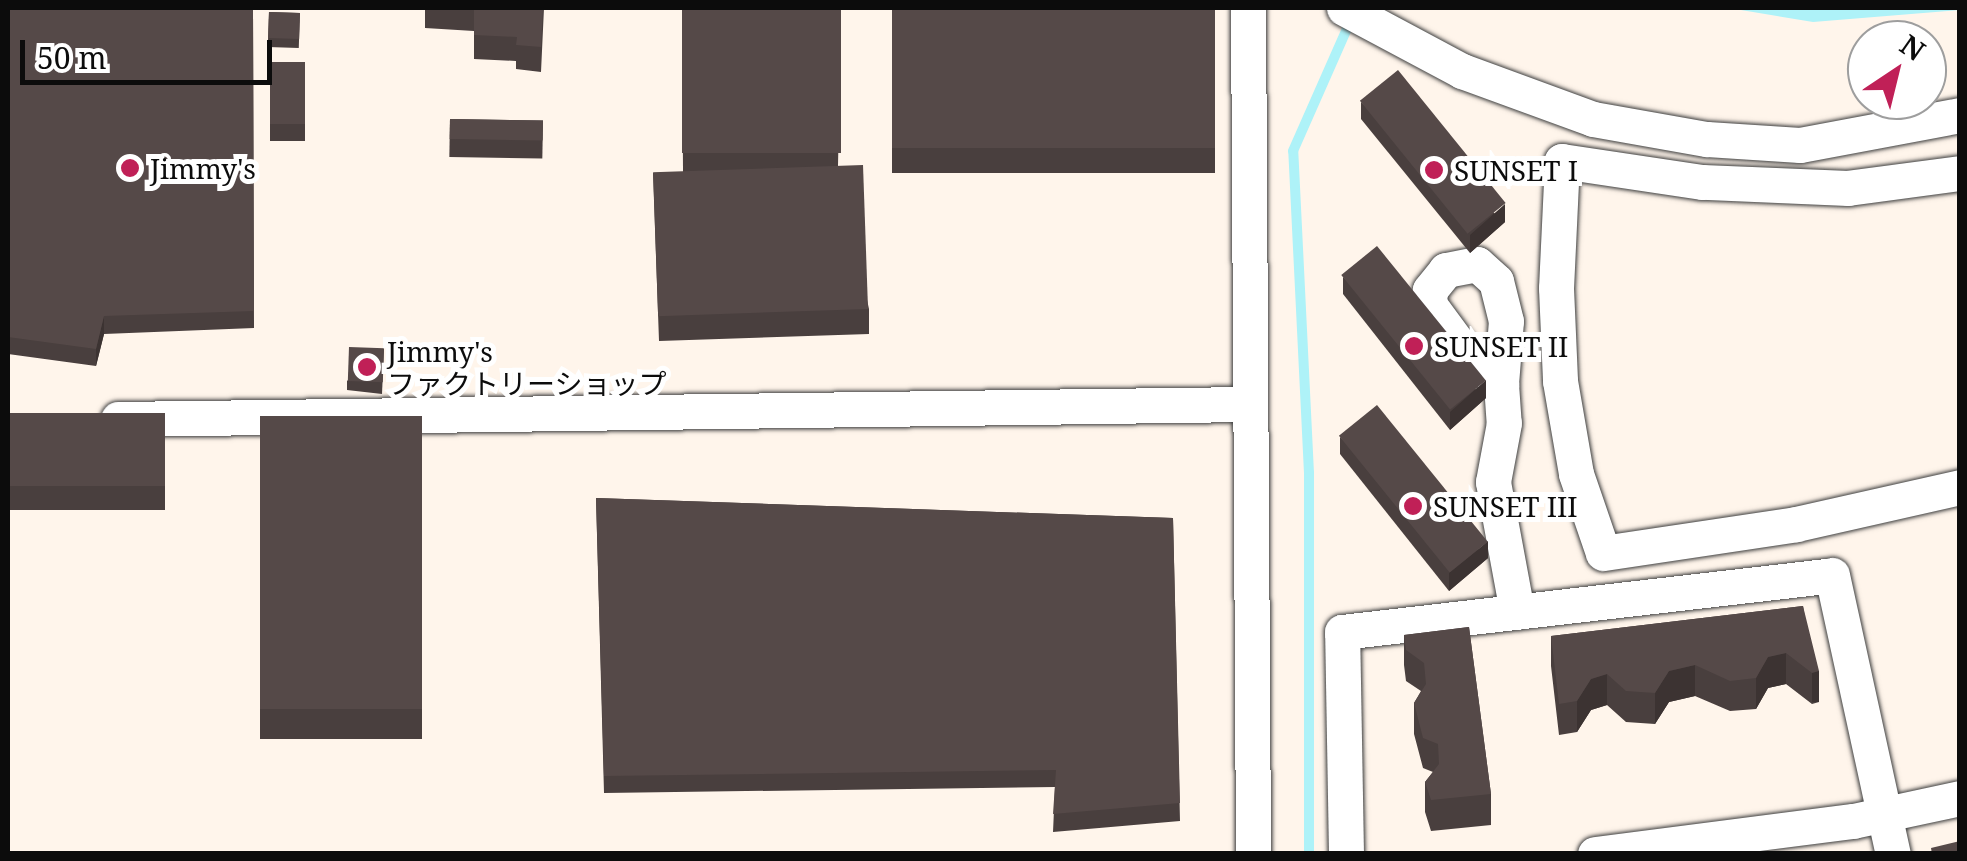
<!DOCTYPE html>
<meta charset="utf-8">
<style>
body{margin:0}
#map{position:relative;width:1967px;height:861px;overflow:hidden;background:#fff5eb;font-family:"Noto Serif","Noto Sans JP",serif}
div>[style]{position:absolute}
.water>*{inset:0;background:#aef2f8}
.stream>*{height:10px;margin:-5px;padding:0 5px;transform-origin:5px;border-radius:5px;background:#aef2f8}
.roads{filter:drop-shadow(0 0 2px #3f3f3f) drop-shadow(0 0 2px #3f3f3f)}
.minor>*{height:35px;margin:-17.5px;padding:0 17.5px;transform-origin:17.5px;border-radius:17.5px;background:#fff}
.wall>*{inset:0;background:#493f3e;transform-origin:0 0}
.shaded-wall>*{inset:0;background:#3c3332;transform-origin:0 0}
.building>*{inset:0;background:#554948;transform-origin:0 0}
.dots>*{width:28px;height:28px;translate:-50% -50%;box-sizing:border-box;border:5px solid #fff;border-radius:50%}
span{translate:-50% -50%;white-space:nowrap;text-align:center;line-height:1.15;-webkit-text-stroke:10px #fff;paint-order:stroke}
.poi-label{font-size:28px;color:#0c0c0c}
.left{translate:0 -50%;text-align:left}
.frame{position:absolute;inset:0;border:10px solid #0c0c0c;pointer-events:none}
.north{position:absolute;left:1847px;top:20px;width:100px;height:100px;box-sizing:border-box;background:#fff;border:2px solid #9e9e9e;border-radius:50%;rotate:35deg;font-size:28px;font-weight:700;line-height:40px;text-align:center;color:#0c0c0c}
.north::after{content:'';display:block;margin:auto;width:35px;height:45px;background:#c02057;clip-path:polygon(50% 0,100% 100%,50% 72%,0 100%)}
.scale{position:absolute;left:20px;top:40px;width:252px;height:45px;box-sizing:border-box;border:5px solid #0c0c0c;border-top:0;padding-left:12px;font-size:30px;line-height:35px;white-space:nowrap;color:#0c0c0c;-webkit-text-stroke:8px #fff;paint-order:stroke}
</style>
<div id="map">
<div class="water">
<i style="clip-path:polygon(1729px 8px,1959px 8px,1960px 10px,1813px 22px)"></i>
</div>
<div class="stream">
<i style="left:1309px;top:854px;width:381px;rotate:-90deg"></i>
<i style="left:1309px;top:473px;width:322px;rotate:-92.8deg"></i>
<i style="left:1293px;top:151px;width:146px;rotate:-66.2deg"></i>
</div>
<div class="roads">
<div class="minor">
<i style="left:1248px;top:8px;width:846px;rotate:89.66deg"></i>
<i style="left:1344px;top:8px;width:134px;rotate:28.1deg"></i>
<i style="left:1462px;top:71px;width:140px;rotate:20.1deg"></i>
<i style="left:1593px;top:119px;width:116px;rotate:10deg"></i>
<i style="left:1707px;top:139px;width:93px;rotate:3.7deg"></i>
<i style="left:1800px;top:145px;width:163px;rotate:-10.6deg"></i>
<i style="left:1960px;top:173px;width:113px;rotate:172.4deg"></i>
<i style="left:1848px;top:188px;width:146px;rotate:-177.6deg"></i>
<i style="left:1702px;top:182px;width:142px;rotate:-171.5deg"></i>
<i style="left:1562px;top:161px;width:127px;rotate:92.7deg"></i>
<i style="left:1556px;top:288px;width:93px;rotate:87.5deg"></i>
<i style="left:1560px;top:381px;width:94px;rotate:80.2deg"></i>
<i style="left:1576px;top:474px;width:83px;rotate:71.1deg"></i>
<i style="left:1603px;top:553px;width:195px;rotate:-8.5deg"></i>
<i style="left:1796px;top:524px;width:168px;rotate:-12.7deg"></i>
<i style="left:1501px;top:384px;width:63px;rotate:-85.5deg"></i>
<i style="left:1506px;top:321px;width:41px;rotate:-104deg"></i>
<i style="left:1496px;top:281px;width:25px;rotate:-138deg"></i>
<i style="left:1477px;top:264px;width:32px;rotate:169deg"></i>
<i style="left:1446px;top:270px;width:26px;rotate:129deg"></i>
<i style="left:1430px;top:290px;width:14px;rotate:94deg"></i>
<i style="left:1429px;top:304px;width:61px;rotate:53.7deg"></i>
<i style="left:1465px;top:353px;width:48px;rotate:40.7deg"></i>
<i style="left:1501px;top:384px;width:39px;rotate:86deg"></i>
<i style="left:1504px;top:423px;width:60px;rotate:100.6deg"></i>
<i style="left:1493px;top:482px;width:132px;rotate:79.5deg"></i>
<i style="left:118px;top:419px;width:1129px;rotate:-0.76deg"></i>
<i style="left:1346px;top:854px;width:222px;rotate:-91deg"></i>
<i style="left:1342px;top:632px;width:493px;rotate:-6.6deg"></i>
<i style="left:1832px;top:575px;width:286px;rotate:77.7deg"></i>
<i style="left:1595px;top:854px;width:260px;rotate:-7.3deg"></i>
<i style="left:1853px;top:821px;width:109px;rotate:-12.1deg"></i>
</div>
</div>
<div class="wall">
<i style="clip-path:polygon(8px 8px,253px 8px,254px 328px,104px 334px,96px 366px,8px 354px)"></i>
<i style="clip-path:polygon(425px 8px,544px 8px,541px 72px,516px 69px,516px 61px,474px 59px,474px 31px,425px 28px)"></i>
<i style="clip-path:polygon(682px 8px,841px 8px,838px 166px,869px 309px,869px 334px,659px 341px,653px 173px,683px 172px)"></i>
<i style="left:892px;top:8px;width:323px;height:165px"></i>
<i style="left:269px;top:12px;width:31px;height:35px;rotate:2deg"></i>
<i style="left:305px;top:62px;width:79px;height:35px;rotate:90deg"></i>
<i style="clip-path:polygon(1361px 102px,1505px 222px,1470px 253px,1361px 119px)"></i>
<i style="left:450px;top:119px;width:93px;height:38px;rotate:1deg"></i>
<i style="clip-path:polygon(1343px 277px,1486px 398px,1450px 430px,1343px 294px)"></i>
<i style="clip-path:polygon(384px 348px,382px 394px,347px 390px,347px 381px)"></i>
<i style="left:165px;top:413px;width:97px;height:157px;rotate:90deg"></i>
<i style="left:422px;top:416px;width:323px;height:162px;rotate:90deg"></i>
<i style="clip-path:polygon(1340px 437px,1488px 558px,1449px 591px,1340px 454px)"></i>
<i style="clip-path:polygon(596px 498px,1173px 518px,1180px 821px,1053px 832px,1055px 787px,604px 793px)"></i>
<i style="clip-path:polygon(1803px 606px,1819px 702px,1812px 704px,1786px 684px,1768px 688px,1756px 709px,1730px 711px,1695px 696px,1669px 702px,1655px 724px,1626px 722px,1607px 705px,1591px 710px,1577px 732px,1559px 735px,1551px 666px,1551px 636px)"></i>
<i style="clip-path:polygon(1469px 627px,1491px 794px,1491px 825px,1431px 831px,1425px 812px,1425px 782px,1433px 772px,1423px 768px,1414px 734px,1414px 703px,1421px 691px,1406px 681px,1404px 665px,1404px 635px)"></i>
</div>
<div class="shaded-wall">
<i style="clip-path:polygon(1505px 204px,1505px 222px,1470px 253px,1470px 235px)"></i>
<i style="clip-path:polygon(104px 316px,104px 334px,96px 366px,96px 349px)"></i>
<i style="clip-path:polygon(1486px 380px,1486px 398px,1450px 430px,1450px 412px)"></i>
<i style="clip-path:polygon(1488px 541px,1488px 558px,1449px 591px,1449px 573px)"></i>
<i style="clip-path:polygon(1786px 653px,1786px 684px,1768px 688px,1756px 709px,1756px 678px,1768px 657px)"></i>
<i style="clip-path:polygon(1695px 665px,1695px 696px,1669px 702px,1655px 724px,1655px 693px,1669px 671px)"></i>
<i style="left:1819px;top:671px;width:31px;height:7px;rotate:90deg"></i>
<i style="clip-path:polygon(1607px 674px,1607px 705px,1591px 710px,1577px 732px,1577px 701px,1591px 679px)"></i>
</div>
<div class="building">
<i style="clip-path:polygon(8px 8px,253px 8px,254px 311px,104px 316px,96px 349px,8px 337px)"></i>
<i style="clip-path:polygon(474px 8px,543px 8px,541px 47px,516px 45px,517px 37px,474px 35px)"></i>
<i style="left:682px;top:8px;width:159px;height:145px"></i>
<i style="left:892px;top:8px;width:323px;height:140px"></i>
<i style="left:269px;top:12px;width:31px;height:26px;rotate:2deg"></i>
<i style="left:305px;top:62px;width:62px;height:35px;rotate:90deg"></i>
<i style="left:1398px;top:70px;width:171px;height:49px;rotate:51deg"></i>
<i style="left:450px;top:119px;width:93px;height:20px;rotate:1deg"></i>
<i style="left:863px;top:165px;width:144px;height:210px;rotate:88deg"></i>
<i style="left:1377px;top:246px;width:173px;height:46px;rotate:51deg"></i>
<i style="left:349px;top:347px;width:35px;height:34px;rotate:2deg"></i>
<i style="left:1377px;top:405px;width:176px;height:49px;rotate:51deg"></i>
<i style="left:165px;top:413px;width:73px;height:157px;rotate:90deg"></i>
<i style="left:422px;top:416px;width:293px;height:162px;rotate:90deg"></i>
<i style="clip-path:polygon(596px 498px,1173px 518px,1180px 803px,1053px 814px,1056px 770px,604px 776px)"></i>
<i style="clip-path:polygon(1803px 606px,1819px 671px,1812px 673px,1786px 653px,1768px 657px,1756px 678px,1730px 681px,1695px 665px,1669px 671px,1655px 693px,1626px 691px,1607px 674px,1591px 679px,1577px 701px,1559px 704px,1551px 636px)"></i>
<i style="clip-path:polygon(1469px 627px,1491px 794px,1431px 800px,1425px 782px,1439px 764px,1438px 744px,1423px 738px,1414px 703px,1426px 684px,1424px 663px,1406px 650px,1404px 635px)"></i>
<i style="clip-path:polygon(1960px 841px,1960px 854px,1932px 854px,1931px 848px)"></i>
</div>
<div class="dots">
<i style="left:130px;top:168px;background:#c02057"></i>
<i style="left:1434px;top:170px;background:#c02057"></i>
<i style="left:1414px;top:346px;background:#c02057"></i>
<i style="left:367px;top:367px;background:#c02057"></i>
<i style="left:1413px;top:506px;background:#c02057"></i>
</div>
<div class="poi-label">
<span class="left" style="left:150px;top:168px">Jimmy's</span>
<span class="left" style="left:1454px;top:170px">SUNSET I</span>
<span class="left" style="left:1434px;top:346px">SUNSET II</span>
<span class="left" style="left:387px;top:367px">Jimmy's<br>ファクトリーショップ</span>
<span class="left" style="left:1433px;top:506px">SUNSET III</span>
</div>
<div class="frame"></div>
<div class="north">N</div>
<div class="scale">50 m</div>
</div>
